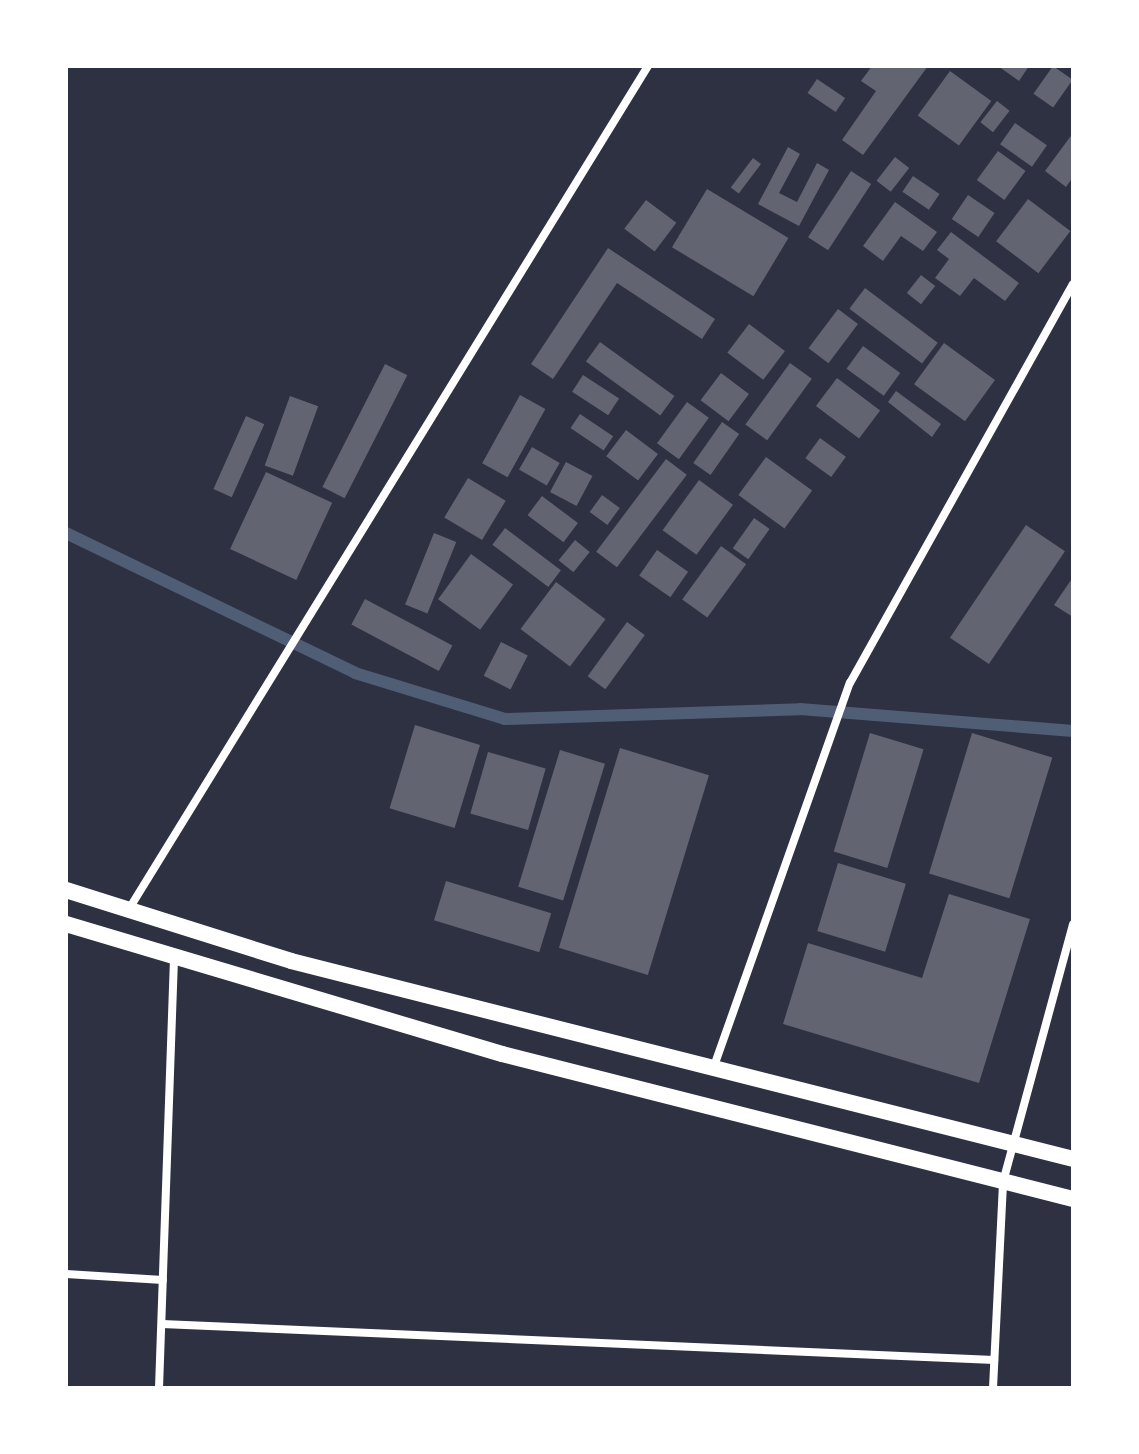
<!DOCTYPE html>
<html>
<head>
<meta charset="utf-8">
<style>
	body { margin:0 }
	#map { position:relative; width:1139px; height:1454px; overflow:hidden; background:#2d3142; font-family:Manrope,sans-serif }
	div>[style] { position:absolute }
	.stream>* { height:12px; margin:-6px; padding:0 6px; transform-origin:6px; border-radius:6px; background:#4f5d75 }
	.building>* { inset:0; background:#626471; transform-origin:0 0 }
	.minor>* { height:8px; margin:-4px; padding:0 4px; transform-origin:4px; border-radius:4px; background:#fff }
	.secondary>* { height:16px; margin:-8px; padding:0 8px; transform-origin:8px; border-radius:8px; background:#fff }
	span { translate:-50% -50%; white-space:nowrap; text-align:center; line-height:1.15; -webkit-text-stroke:8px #fff; paint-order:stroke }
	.frame { position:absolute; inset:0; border:68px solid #fff; pointer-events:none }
</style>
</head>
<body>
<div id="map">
	<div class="stream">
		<i style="left:66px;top:533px;width:321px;rotate:25.8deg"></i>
		<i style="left:355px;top:673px;width:157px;rotate:17deg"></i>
		<i style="left:505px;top:719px;width:295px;rotate:-1.9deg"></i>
		<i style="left:800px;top:709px;width:274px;rotate:4.6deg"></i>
	</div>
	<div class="building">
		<i style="clip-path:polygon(872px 66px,928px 66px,863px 155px,842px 140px,876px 91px,861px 81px)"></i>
		<i style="clip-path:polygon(998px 66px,1029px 66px,1019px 81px)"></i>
		<i style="left:1053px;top:66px;width:24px;height:34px;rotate:35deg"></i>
		<i style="left:950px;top:71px;width:51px;height:55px;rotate:36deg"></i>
		<i style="left:817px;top:79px;width:34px;height:17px;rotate:34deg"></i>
		<i style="left:997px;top:101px;width:16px;height:27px;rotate:38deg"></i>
		<i style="left:1015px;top:123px;width:39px;height:26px;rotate:35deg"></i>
		<i style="clip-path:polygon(1073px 133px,1073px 177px,1066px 187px,1045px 171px)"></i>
		<i style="clip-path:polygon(788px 147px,800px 154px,779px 193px,797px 202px,817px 163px,829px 170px,799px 226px,758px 204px)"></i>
		<i style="left:998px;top:151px;width:34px;height:36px;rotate:36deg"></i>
		<i style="left:895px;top:157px;width:18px;height:30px;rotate:38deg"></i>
		<i style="left:753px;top:158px;width:10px;height:37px;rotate:37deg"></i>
		<i style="left:851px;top:171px;width:24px;height:79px;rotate:33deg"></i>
		<i style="left:913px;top:176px;width:32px;height:19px;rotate:34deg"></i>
		<i style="left:707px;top:189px;width:95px;height:68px;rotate:31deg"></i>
		<i style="left:968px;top:195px;width:32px;height:29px;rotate:34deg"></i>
		<i style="left:1028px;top:199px;width:53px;height:53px;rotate:37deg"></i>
		<i style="left:646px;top:200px;width:38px;height:36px;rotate:37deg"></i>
		<i style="clip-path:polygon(895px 202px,937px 232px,923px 251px,901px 236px,883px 261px,863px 246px)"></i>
		<i style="clip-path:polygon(951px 232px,1019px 283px,1005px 301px,974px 278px,960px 296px,935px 278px,949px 259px,937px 250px)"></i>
		<i style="clip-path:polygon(608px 248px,715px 319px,702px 339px,617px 283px,553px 379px,531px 364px)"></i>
		<i style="left:921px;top:275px;width:18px;height:23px;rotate:38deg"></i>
		<i style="left:865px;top:288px;width:91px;height:26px;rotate:37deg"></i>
		<i style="left:838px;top:309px;width:25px;height:49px;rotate:37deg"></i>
		<i style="left:749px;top:324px;width:45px;height:36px;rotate:37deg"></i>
		<i style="left:600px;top:342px;width:92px;height:24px;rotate:36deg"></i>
		<i style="left:944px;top:343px;width:63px;height:51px;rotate:36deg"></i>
		<i style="left:863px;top:346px;width:46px;height:28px;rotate:36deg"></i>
		<i style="left:790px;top:363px;width:27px;height:76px;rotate:36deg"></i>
		<i style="left:385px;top:364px;width:25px;height:138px;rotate:27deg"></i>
		<i style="left:721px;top:373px;width:35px;height:34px;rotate:37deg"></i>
		<i style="left:583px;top:375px;width:43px;height:20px;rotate:33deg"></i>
		<i style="left:837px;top:378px;width:54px;height:35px;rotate:37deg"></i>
		<i style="clip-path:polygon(896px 391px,941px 424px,932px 437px,888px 402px)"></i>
		<i style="left:520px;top:395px;width:29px;height:78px;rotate:29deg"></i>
		<i style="left:290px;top:396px;width:30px;height:74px;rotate:20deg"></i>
		<i style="left:687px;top:402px;width:27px;height:51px;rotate:36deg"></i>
		<i style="left:580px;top:414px;width:40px;height:17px;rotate:34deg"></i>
		<i style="left:246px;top:416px;width:20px;height:80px;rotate:24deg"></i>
		<i style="left:722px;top:422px;width:21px;height:50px;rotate:35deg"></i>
		<i style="left:626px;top:430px;width:40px;height:33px;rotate:37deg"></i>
		<i style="left:820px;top:438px;width:32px;height:25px;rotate:36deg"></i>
		<i style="left:532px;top:447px;width:32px;height:26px;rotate:30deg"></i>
		<i style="left:766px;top:457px;width:57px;height:47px;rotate:36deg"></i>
		<i style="left:666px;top:459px;width:26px;height:116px;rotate:37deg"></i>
		<i style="left:566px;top:462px;width:30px;height:34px;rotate:28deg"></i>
		<i style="left:266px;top:472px;width:73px;height:85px;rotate:25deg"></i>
		<i style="left:468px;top:478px;width:44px;height:46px;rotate:31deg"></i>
		<i style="left:699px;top:480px;width:42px;height:62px;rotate:36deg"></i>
		<i style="left:602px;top:495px;width:22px;height:21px;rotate:36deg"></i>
		<i style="left:542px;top:496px;width:45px;height:24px;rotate:37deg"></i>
		<i style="left:754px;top:518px;width:19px;height:37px;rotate:35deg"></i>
		<i style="left:1026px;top:525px;width:47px;height:136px;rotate:34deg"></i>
		<i style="left:505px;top:528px;width:70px;height:21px;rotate:37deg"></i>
		<i style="left:434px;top:533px;width:24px;height:77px;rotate:22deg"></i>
		<i style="left:575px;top:540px;width:19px;height:26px;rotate:39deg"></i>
		<i style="left:721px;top:546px;width:31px;height:66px;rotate:36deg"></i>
		<i style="left:657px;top:550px;width:38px;height:31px;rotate:35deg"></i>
		<i style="left:471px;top:554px;width:52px;height:56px;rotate:36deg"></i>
		<i style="clip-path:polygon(1073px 577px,1073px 617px,1054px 605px)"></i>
		<i style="left:556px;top:582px;width:62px;height:59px;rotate:37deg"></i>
		<i style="left:365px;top:599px;width:99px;height:29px;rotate:28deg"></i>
		<i style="left:627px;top:622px;width:22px;height:67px;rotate:36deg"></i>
		<i style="left:501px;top:642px;width:30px;height:38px;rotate:27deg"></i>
		<i style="left:415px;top:725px;width:68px;height:87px;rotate:17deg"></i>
		<i style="left:870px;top:733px;width:56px;height:124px;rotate:17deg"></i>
		<i style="left:972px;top:733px;width:84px;height:147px;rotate:17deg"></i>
		<i style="left:620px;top:748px;width:93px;height:209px;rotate:17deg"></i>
		<i style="left:560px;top:750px;width:47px;height:143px;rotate:17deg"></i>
		<i style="left:488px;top:752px;width:60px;height:64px;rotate:16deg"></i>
		<i style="left:838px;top:863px;width:71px;height:71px;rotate:17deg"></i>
		<i style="left:446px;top:881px;width:110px;height:41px;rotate:17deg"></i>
		<i style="clip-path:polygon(949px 894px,1030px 919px,979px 1083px,783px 1024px,808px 943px,922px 978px)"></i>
	</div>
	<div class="minor">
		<i style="left:129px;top:909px;width:990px;rotate:-58.38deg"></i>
		<i style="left:713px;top:1069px;width:410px;rotate:-70.5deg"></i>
		<i style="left:850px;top:683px;width:457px;rotate:-60.8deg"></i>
		<i style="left:66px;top:1274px;width:97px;rotate:3.5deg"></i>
		<i style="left:162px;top:1324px;width:833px;rotate:2.48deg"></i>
		<i style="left:159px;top:1388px;width:431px;rotate:-88deg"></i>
		<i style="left:993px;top:1388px;width:206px;rotate:-87.2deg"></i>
		<i style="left:1003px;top:1182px;width:267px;rotate:-74.8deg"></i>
	</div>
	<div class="secondary">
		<i style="left:66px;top:890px;width:236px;rotate:17.5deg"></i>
		<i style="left:291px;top:961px;width:807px;rotate:14.21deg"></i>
		<i style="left:66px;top:924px;width:455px;rotate:16.6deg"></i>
		<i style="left:502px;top:1054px;width:589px;rotate:14.25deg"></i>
	</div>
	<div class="frame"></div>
</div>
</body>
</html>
